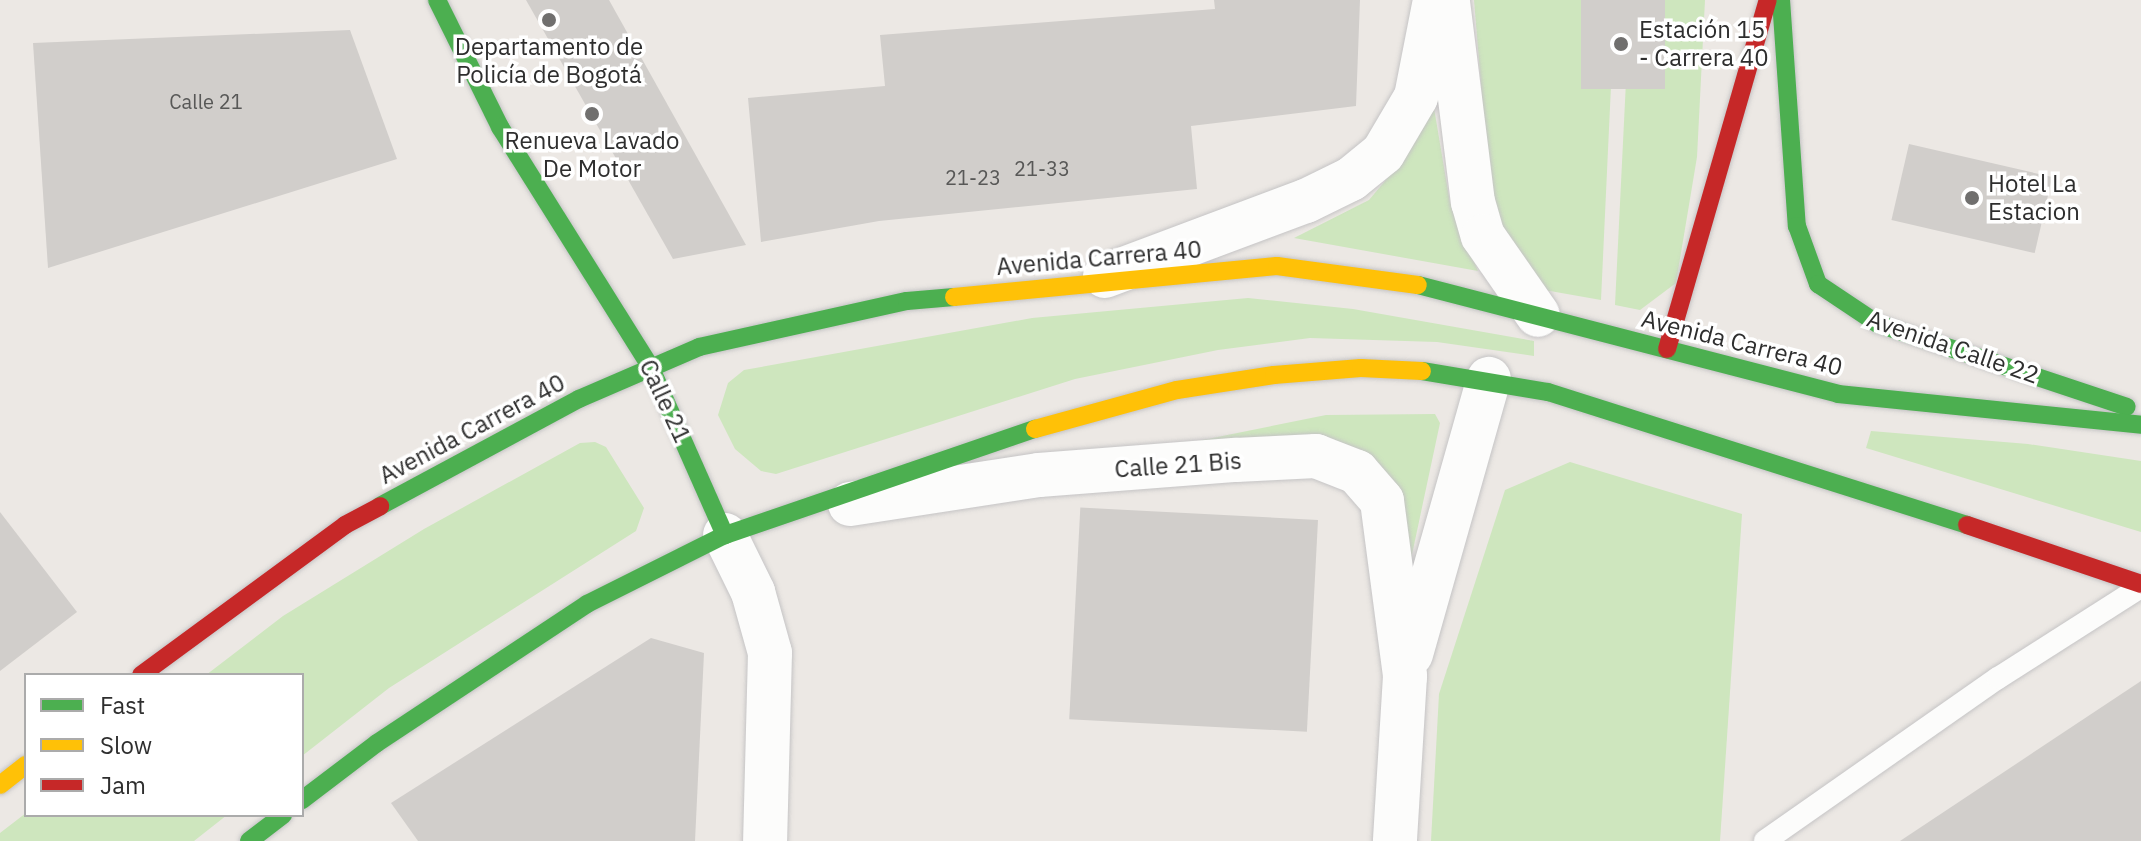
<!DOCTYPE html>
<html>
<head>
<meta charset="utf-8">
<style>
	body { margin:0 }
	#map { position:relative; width:2141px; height:841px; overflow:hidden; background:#ece8e4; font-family:"IBM Plex Sans",sans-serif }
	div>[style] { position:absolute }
	.green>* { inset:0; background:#cee6be }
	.building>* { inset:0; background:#d1cecb; transform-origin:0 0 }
	.roads { filter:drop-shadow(0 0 2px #c5c4c5) drop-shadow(0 0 2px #c5c4c5) }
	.lane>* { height:22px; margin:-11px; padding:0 11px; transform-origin:11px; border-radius:11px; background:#fcfcfb }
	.street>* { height:44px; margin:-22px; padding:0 22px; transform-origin:22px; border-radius:22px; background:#fcfcfb }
	.fast>* { height:18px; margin:-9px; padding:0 9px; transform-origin:9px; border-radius:9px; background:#4caf50 }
	.slow>* { height:18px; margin:-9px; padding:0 9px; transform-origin:9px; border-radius:9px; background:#ffc107 }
	.jam>* { height:18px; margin:-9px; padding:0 9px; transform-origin:9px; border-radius:9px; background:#c62828 }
	.dots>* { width:22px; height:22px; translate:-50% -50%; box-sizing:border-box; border:4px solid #fff; border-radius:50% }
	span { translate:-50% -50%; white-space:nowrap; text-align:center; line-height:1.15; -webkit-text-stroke:7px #fff; paint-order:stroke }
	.number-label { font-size:20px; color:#585857 }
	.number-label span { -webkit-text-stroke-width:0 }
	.poi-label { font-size:24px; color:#2e2e2e }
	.left { translate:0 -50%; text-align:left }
	.street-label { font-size:24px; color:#2e2e2e }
	.legend { position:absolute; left:24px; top:673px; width:280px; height:144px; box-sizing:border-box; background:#fff; border:2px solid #ababab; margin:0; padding:10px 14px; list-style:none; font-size:24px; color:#2e2e2e }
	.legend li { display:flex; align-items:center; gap:16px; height:40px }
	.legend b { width:40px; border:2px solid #ababab }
</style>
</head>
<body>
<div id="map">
	<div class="green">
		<i style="clip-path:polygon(1474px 0,1615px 0,1601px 300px,1533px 288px,1504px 254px,1489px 182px)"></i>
		<i style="clip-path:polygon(1630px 0,1705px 0,1697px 157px,1676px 283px,1640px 310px,1615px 305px)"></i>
		<i style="clip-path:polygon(1433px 102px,1450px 203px,1478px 271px,1294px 238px,1369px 200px,1406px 156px)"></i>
		<i style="clip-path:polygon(1248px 298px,1353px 309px,1534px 341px,1534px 356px,1437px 342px,1310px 338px,1218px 350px,1075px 379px,776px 474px,761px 471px,735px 449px,718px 415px,728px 383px,744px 370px,1032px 318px)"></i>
		<i style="clip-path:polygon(1435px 414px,1440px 423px,1404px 592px,1381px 480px,1158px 449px,1326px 415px)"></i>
		<i style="clip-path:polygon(1871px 431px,2028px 444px,2141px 461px,2141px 532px,1866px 448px)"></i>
		<i style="clip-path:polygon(595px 442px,606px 447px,644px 508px,636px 531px,389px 688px,302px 756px,302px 675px,206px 675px,283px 616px,424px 529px,580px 443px)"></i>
		<i style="clip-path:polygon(1570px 462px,1742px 514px,1720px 841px,1431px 841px,1439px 694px,1505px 490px)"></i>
		<i style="clip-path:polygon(26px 813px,26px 815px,227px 815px,194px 841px,0 841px,0 833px)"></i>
	</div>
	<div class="building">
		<i style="clip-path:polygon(526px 0,609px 0,746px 245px,673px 259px)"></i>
		<i style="clip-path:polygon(1214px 0,1360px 0,1356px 106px,1191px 126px,1197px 189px,879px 221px,761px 242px,748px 98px,885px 86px,880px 35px,1215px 9px)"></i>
		<i style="left:1581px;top:0;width:84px;height:89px"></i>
		<i style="clip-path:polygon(350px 30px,397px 159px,48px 268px,33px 43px)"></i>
		<i style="left:1909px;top:144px;width:147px;height:78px;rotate:13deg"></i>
		<i style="clip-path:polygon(0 512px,77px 612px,0 671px)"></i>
		<i style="left:1318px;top:520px;width:212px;height:238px;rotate:93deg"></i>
		<i style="clip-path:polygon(651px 638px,704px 653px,695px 841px,418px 841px,391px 803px)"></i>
		<i style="clip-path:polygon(2141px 681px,2141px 841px,1900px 841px)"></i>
	</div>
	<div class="roads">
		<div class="lane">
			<i style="left:1765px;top:841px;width:284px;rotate:-35deg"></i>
			<i style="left:1998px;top:678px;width:169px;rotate:-32.5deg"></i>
		</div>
		<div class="street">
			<i style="left:1448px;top:2px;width:202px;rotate:82.9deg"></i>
			<i style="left:1473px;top:202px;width:35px;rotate:74deg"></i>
			<i style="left:1483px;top:236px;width:96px;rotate:55.2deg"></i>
			<i style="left:1105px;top:276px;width:215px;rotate:-20.5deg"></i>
			<i style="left:1306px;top:201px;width:50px;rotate:-26.1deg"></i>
			<i style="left:1351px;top:179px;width:41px;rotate:-39.1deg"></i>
			<i style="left:1383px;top:153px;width:65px;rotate:-59.5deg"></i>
			<i style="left:1416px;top:97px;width:99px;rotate:-78.9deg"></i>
			<i style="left:850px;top:504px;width:191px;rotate:-8.7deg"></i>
			<i style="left:1039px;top:475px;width:198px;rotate:-4.4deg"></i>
			<i style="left:1236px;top:460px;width:80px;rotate:-2.9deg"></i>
			<i style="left:1316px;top:456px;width:44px;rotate:21.3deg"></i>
			<i style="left:1357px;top:472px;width:38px;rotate:49deg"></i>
			<i style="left:1382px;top:501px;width:177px;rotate:82.5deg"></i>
			<i style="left:1405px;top:676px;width:165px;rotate:93.5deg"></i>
			<i style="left:725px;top:535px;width:64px;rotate:63.8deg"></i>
			<i style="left:753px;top:592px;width:63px;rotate:74.4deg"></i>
			<i style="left:770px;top:653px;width:188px;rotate:91.5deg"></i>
			<i style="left:1411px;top:654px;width:286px;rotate:-74.2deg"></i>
		</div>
		<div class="fast">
			<i style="left:437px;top:0;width:142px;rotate:63.6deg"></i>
			<i style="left:500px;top:127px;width:282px;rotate:57.9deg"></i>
			<i style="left:650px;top:366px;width:185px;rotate:66.1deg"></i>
			<i style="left:1781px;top:0;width:227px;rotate:86deg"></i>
			<i style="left:1797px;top:226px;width:62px;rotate:70.1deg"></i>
			<i style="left:1818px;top:284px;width:72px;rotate:33.7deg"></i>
			<i style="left:1878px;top:324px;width:262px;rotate:18.4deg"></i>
			<i style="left:1418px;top:285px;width:434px;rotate:14.5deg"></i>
			<i style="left:1838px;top:394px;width:305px;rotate:5.8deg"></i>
			<i style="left:1422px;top:371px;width:128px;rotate:9.5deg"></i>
			<i style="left:1548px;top:392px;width:440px;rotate:17.6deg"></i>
			<i style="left:380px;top:506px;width:226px;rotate:-28.3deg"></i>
			<i style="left:579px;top:399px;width:131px;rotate:-23.4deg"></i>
			<i style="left:699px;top:347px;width:213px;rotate:-12.5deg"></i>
			<i style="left:907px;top:301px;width:47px;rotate:-4.9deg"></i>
			<i style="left:302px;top:800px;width:94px;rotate:-37.2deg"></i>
			<i style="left:377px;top:743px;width:252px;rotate:-33.5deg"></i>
			<i style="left:587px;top:604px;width:154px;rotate:-26.6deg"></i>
			<i style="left:725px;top:535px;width:328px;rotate:-18.9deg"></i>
			<i style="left:249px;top:841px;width:43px;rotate:-37.4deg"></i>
		</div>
		<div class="slow">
			<i style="left:954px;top:297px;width:324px;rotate:-5.5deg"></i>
			<i style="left:1277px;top:266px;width:142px;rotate:7.7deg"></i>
			<i style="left:1035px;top:429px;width:147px;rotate:-15.4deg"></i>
			<i style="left:1177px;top:390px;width:98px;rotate:-8.8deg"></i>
			<i style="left:1274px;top:375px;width:87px;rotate:-4.6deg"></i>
			<i style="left:1361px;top:368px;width:61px;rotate:2.8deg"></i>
			<i style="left:0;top:785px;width:33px;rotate:-38deg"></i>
		</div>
		<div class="jam">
			<i style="left:1667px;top:349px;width:363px;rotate:-73.9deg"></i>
			<i style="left:1967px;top:525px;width:184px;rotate:18.7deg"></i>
			<i style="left:141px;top:675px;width:253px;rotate:-36.3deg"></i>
			<i style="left:345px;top:525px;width:40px;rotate:-28deg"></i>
		</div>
	</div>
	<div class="dots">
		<i style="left:549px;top:20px;background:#706f6e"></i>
		<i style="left:1621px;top:44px;background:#706f6e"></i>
		<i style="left:592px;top:114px;background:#706f6e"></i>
		<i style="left:1972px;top:198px;background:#706f6e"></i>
	</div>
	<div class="number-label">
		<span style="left:206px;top:101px">Calle 21</span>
		<span style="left:1042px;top:168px">21-33</span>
		<span style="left:973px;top:177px">21-23</span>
	</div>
	<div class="poi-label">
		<span class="left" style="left:1639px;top:44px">Estación 15<br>- Carrera 40</span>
		<span style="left:549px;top:61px">Departamento de<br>Policía de Bogotá</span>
		<span style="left:592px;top:155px">Renueva Lavado<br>De Motor</span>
		<span class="left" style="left:1988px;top:198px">Hotel La<br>Estacion</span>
	</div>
	<div class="street-label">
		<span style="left:1099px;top:258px;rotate:-5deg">Avenida Carrera 40</span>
		<span style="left:1742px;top:343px;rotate:14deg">Avenida Carrera 40</span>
		<span style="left:1953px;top:347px;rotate:19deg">Avenida Calle 22</span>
		<span style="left:665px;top:401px;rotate:65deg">Calle 21</span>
		<span style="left:472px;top:429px;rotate:-28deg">Avenida Carrera 40</span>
		<span style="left:1178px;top:465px;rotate:-4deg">Calle 21 Bis</span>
	</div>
	<ul class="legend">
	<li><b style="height:10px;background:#4caf50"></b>Fast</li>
	<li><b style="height:10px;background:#ffc107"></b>Slow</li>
	<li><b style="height:10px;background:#c62828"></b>Jam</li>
	</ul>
</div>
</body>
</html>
